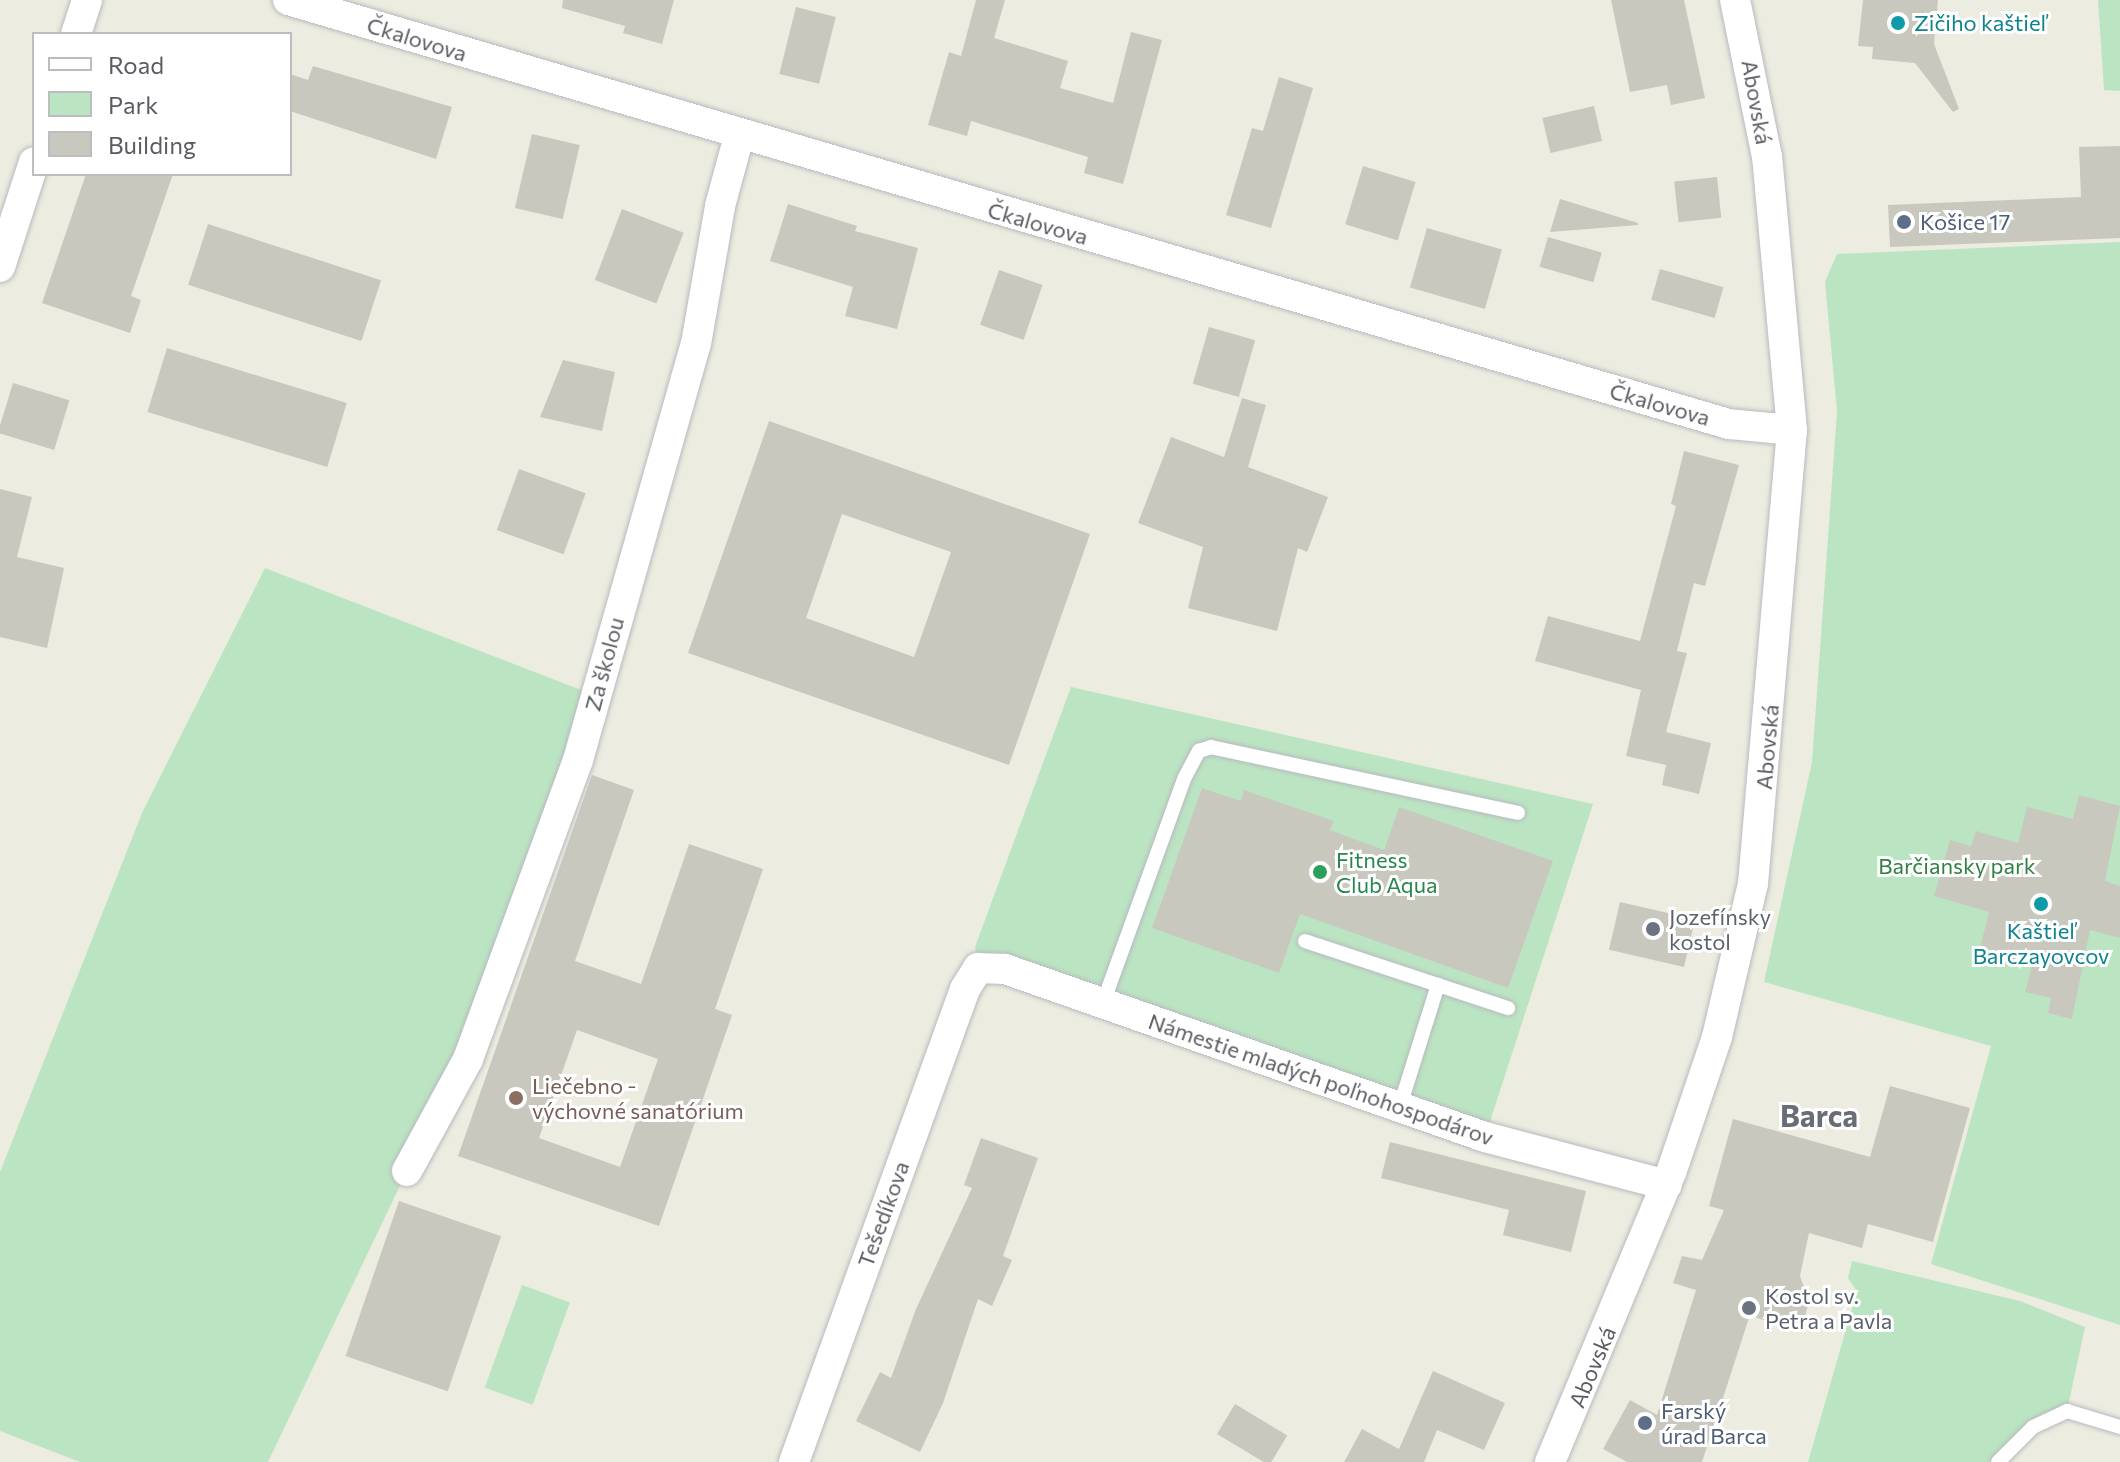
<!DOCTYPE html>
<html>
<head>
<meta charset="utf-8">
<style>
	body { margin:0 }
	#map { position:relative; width:2120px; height:1462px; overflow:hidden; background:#ecece0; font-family:Commissioner,sans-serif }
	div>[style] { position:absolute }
	.green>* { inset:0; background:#bbe5c2; transform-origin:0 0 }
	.building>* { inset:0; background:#c9c8bf; transform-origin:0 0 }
	.roads { filter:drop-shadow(0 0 2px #b8b9bf) drop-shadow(0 0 2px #b8b9bf) }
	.lane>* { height:14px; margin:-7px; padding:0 7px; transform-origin:7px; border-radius:7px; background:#fff }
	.street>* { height:30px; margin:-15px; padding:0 15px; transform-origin:15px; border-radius:15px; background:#fff }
	.dots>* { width:22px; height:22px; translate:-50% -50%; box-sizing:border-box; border:4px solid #fff; border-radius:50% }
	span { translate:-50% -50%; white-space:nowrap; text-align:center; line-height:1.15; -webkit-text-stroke:6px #fff; paint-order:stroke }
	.culture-label { font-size:22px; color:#0d838f }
	.left { translate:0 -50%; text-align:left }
	.street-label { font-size:22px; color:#595b61 }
	.service-label { font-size:22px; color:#4e5e75 }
	.leisure-label { font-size:22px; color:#27864d }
	.park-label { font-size:22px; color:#308141 }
	.worship-label { font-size:22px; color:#5b616d }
	.education-label { font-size:22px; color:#785e54 }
	.district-label { font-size:30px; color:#6a6d73; font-weight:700 }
	.legend { position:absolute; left:32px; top:32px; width:260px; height:144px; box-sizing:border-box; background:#fff; border:2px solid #bdbdc0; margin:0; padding:10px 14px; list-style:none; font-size:24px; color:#595b61 }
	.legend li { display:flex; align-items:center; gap:16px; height:40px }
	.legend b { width:40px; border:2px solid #bdbdc0 }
</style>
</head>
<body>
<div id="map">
	<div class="green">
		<i style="clip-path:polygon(2098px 0,2120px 0,2120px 91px,2104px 90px)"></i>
		<i style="clip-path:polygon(2120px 242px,2120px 1325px,1931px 1264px,1991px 1046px,1764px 982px,1812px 762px,1837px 411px,1825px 282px,1837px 254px)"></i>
		<i style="clip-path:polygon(265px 568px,594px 695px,580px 754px,407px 1171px,268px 1462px,80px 1462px,0 1431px,0 1172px,142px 813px)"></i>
		<i style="clip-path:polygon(1071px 687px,1593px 804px,1485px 1137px,978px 968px,975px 947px)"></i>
		<i style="clip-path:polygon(1852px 1261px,2020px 1301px,2085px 1327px,2067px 1411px,2049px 1417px,1998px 1462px,1808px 1462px,1857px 1291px,1848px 1278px)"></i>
		<i style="left:522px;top:1285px;width:51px;height:109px;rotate:20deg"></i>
	</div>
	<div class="building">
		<i style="clip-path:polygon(563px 0,674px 0,662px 44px,623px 33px,625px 26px,562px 8px)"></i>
		<i style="clip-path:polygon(976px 0,1005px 0,994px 38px,1068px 61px,1060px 88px,1113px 103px,1131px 32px,1162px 40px,1123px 184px,1084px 173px,1088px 157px,971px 121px,967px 136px,928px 125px,949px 52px,961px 56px)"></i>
		<i style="clip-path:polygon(1611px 0,1684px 0,1705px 98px,1671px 105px,1667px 85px,1630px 92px)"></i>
		<i style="clip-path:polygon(1863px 0,1938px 0,1934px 44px,1959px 109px,1953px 112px,1915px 63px,1872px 59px,1873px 47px,1858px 46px)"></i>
		<i style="left:796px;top:7px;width:41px;height:69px;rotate:14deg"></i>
		<i style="clip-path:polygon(313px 66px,452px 107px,436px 159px,290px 111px,290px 74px,308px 80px)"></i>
		<i style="clip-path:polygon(1279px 77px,1313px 88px,1271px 228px,1226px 215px,1252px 128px,1263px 131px)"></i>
		<i style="left:1594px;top:106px;width:36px;height:53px;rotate:77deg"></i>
		<i style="left:532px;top:134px;width:49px;height:76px;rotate:13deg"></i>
		<i style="clip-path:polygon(2120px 146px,2120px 238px,1890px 247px,1888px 205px,2081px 197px,2079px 147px)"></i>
		<i style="left:1363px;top:166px;width:55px;height:61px;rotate:17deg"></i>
		<i style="clip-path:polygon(86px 174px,173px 174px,131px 296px,141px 300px,130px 333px,42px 303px)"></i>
		<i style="left:1717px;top:177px;width:41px;height:43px;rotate:84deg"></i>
		<i style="clip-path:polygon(1560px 199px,1638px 223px,1638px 225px,1550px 232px)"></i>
		<i style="clip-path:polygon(788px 204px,857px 226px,855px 231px,918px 248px,897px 329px,845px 316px,853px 287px,770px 261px)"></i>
		<i style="left:622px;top:209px;width:66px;height:76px;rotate:21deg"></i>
		<i style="left:208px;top:224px;width:182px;height:64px;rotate:18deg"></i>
		<i style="left:1427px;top:228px;width:78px;height:62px;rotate:16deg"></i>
		<i style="left:1548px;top:237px;width:56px;height:31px;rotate:16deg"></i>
		<i style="left:1660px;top:269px;width:66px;height:32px;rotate:16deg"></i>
		<i style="left:999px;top:270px;width:46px;height:58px;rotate:19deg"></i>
		<i style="left:1209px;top:327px;width:48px;height:59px;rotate:16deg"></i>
		<i style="left:167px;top:348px;width:188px;height:67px;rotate:17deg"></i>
		<i style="clip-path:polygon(563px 360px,615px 372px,602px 431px,540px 417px)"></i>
		<i style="left:13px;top:383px;width:59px;height:52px;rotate:17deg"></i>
		<i style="clip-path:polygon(1242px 398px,1266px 405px,1248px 467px,1328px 497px,1307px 552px,1298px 548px,1277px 631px,1188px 608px,1203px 547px,1138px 523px,1171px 437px,1224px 457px)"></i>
		<i style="clip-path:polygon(evenodd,769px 421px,1090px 534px,1009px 765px,688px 653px,769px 421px,842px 514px,951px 552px,914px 657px,806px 618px,842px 514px)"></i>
		<i style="clip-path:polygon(1684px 451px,1739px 465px,1705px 586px,1694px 583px,1677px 651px,1687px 653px,1666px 732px,1711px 743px,1699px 794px,1662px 785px,1666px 765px,1626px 756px,1641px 690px,1535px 661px,1548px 616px,1640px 641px,1676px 506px,1671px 504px)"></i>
		<i style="left:519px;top:469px;width:71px;height:65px;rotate:20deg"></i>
		<i style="clip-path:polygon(0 489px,32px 497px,17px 557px,64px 568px,47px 648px,0 637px)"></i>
		<i style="clip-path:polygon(evenodd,592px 775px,634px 790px,575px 961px,641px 984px,689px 844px,763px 869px,715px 1009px,732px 1015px,659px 1226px,458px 1156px,592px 775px,577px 1030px,658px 1059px,620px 1167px,539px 1138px,577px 1030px)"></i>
		<i style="clip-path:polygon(1202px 788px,1241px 801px,1244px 790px,1334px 821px,1330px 830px,1384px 850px,1399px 807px,1553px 861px,1508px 988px,1300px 914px,1279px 973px,1152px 928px)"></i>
		<i style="clip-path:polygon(2079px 795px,2120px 806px,2105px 881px,2120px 886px,2120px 938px,2090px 930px,2072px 1019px,2048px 1013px,2051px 998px,2025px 992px,2032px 966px,1979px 952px,1989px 912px,1934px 896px,1950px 840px,1971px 846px,1976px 831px,2018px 843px,2027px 807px,2073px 819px)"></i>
		<i style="left:1620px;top:902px;width:77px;height:49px;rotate:13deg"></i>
		<i style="clip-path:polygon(1890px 1086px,1970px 1108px,1933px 1242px,1868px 1224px,1862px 1248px,1809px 1233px,1800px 1276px,1809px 1301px,1805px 1317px,1789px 1330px,1750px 1315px,1702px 1462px,1627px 1462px,1603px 1449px,1630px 1400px,1657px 1415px,1696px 1290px,1673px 1283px,1682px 1256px,1702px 1260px,1724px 1210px,1709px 1206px,1733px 1119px,1870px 1157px)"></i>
		<i style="clip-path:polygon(981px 1138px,1038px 1158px,1003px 1256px,1012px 1260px,992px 1306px,978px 1299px,943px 1403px,920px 1452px,856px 1421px,880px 1372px,891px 1378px,916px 1309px,972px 1188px,964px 1185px)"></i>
		<i style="clip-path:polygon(1390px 1142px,1586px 1191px,1571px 1252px,1503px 1235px,1509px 1210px,1381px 1178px)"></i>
		<i style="left:399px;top:1201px;width:108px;height:164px;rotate:19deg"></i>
		<i style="clip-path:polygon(1433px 1371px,1505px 1403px,1484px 1450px,1437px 1430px,1424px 1462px,1344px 1462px,1362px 1429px,1399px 1449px)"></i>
		<i style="left:1235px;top:1404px;width:61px;height:35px;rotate:31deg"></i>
	</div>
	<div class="roads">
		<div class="lane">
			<i style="left:1305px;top:941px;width:214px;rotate:18.3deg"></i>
			<i style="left:1103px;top:1003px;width:240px;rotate:-70.1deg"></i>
			<i style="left:1185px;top:777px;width:30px;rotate:-62deg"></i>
			<i style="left:1199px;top:751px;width:13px;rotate:-18deg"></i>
			<i style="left:1211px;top:747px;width:314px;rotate:12.1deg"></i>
			<i style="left:1400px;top:1106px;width:127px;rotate:-72.6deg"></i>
			<i style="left:1998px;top:1462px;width:49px;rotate:-45deg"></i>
			<i style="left:2033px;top:1427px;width:38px;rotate:-25deg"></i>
			<i style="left:2067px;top:1411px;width:55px;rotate:16.8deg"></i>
		</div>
		<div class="street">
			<i style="left:288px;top:0;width:1502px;rotate:16.4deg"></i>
			<i style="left:1729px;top:424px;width:63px;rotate:5.4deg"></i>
			<i style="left:76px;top:34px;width:36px;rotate:-72deg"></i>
			<i style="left:0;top:267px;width:110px;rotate:-72.1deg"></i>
			<i style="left:407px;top:1171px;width:128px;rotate:-61.4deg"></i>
			<i style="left:468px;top:1059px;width:319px;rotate:-69.8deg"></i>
			<i style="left:578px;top:760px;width:432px;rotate:-74.2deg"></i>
			<i style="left:696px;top:344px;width:140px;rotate:-80.1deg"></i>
			<i style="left:720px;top:206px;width:73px;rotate:-74.8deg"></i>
			<i style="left:794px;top:1462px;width:503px;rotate:-70.12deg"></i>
			<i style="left:965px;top:989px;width:25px;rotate:-58deg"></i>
			<i style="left:978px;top:968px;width:27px;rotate:2deg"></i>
			<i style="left:1005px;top:969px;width:509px;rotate:19.29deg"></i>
			<i style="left:1485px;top:1137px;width:188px;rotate:14.8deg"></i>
			<i style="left:1550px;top:1462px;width:316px;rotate:-67.3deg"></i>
			<i style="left:1672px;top:1170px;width:140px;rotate:-71.3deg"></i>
			<i style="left:1717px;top:1037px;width:157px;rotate:-76.8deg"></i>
			<i style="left:1753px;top:884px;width:456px;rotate:-85.1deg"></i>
			<i style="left:1792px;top:430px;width:274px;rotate:-95.2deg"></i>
			<i style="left:1767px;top:157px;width:160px;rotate:-101.5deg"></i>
		</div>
	</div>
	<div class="dots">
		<i style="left:1898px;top:23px;background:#0f9aa8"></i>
		<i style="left:1904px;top:222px;background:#5c6f8a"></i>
		<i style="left:1320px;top:872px;background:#2e9e5b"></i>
		<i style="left:2041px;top:904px;background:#0f9aa8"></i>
		<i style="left:1653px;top:929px;background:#6b7280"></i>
		<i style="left:516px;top:1098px;background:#8d6e63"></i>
		<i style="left:1749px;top:1308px;background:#6b7280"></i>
		<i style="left:1645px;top:1423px;background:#5c6f8a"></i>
	</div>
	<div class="culture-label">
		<span class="left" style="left:1914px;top:23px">Zičiho kaštieľ</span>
		<span style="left:2041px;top:943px">Kaštieľ<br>Barczayovcov</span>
	</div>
	<div class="street-label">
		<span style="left:417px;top:39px;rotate:17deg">Čkalovova</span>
		<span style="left:1757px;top:102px;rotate:80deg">Abovská</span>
		<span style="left:1038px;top:223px;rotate:16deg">Čkalovova</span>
		<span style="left:1660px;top:404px;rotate:16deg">Čkalovova</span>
		<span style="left:604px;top:664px;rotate:-75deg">Za školou</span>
		<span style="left:1767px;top:747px;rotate:-85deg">Abovská</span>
		<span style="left:1321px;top:1079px;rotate:19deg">Námestie mladých poľnohospodárov</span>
		<span style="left:883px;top:1214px;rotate:-70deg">Tešedíkova</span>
		<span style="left:1592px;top:1367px;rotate:-67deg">Abovská</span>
	</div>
	<div class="service-label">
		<span class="left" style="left:1920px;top:222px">Košice 17</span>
		<span class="left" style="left:1661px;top:1423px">Farský<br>úrad Barca</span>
	</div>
	<div class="leisure-label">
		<span class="left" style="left:1336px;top:872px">Fitness<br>Club Aqua</span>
	</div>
	<div class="park-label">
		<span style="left:1957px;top:866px">Barčiansky park</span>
	</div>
	<div class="worship-label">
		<span class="left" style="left:1669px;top:929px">Jozefínsky<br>kostol</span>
		<span class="left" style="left:1765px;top:1308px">Kostol sv.<br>Petra a Pavla</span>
	</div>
	<div class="education-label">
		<span class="left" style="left:532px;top:1098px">Liečebno -<br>výchovné sanatórium</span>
	</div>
	<div class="district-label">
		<span style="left:1819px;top:1115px">Barca</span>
	</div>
	<ul class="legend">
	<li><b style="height:10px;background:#fff"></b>Road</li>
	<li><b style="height:22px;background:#bbe5c2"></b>Park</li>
	<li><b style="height:22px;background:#c9c8bf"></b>Building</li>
	</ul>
</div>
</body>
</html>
